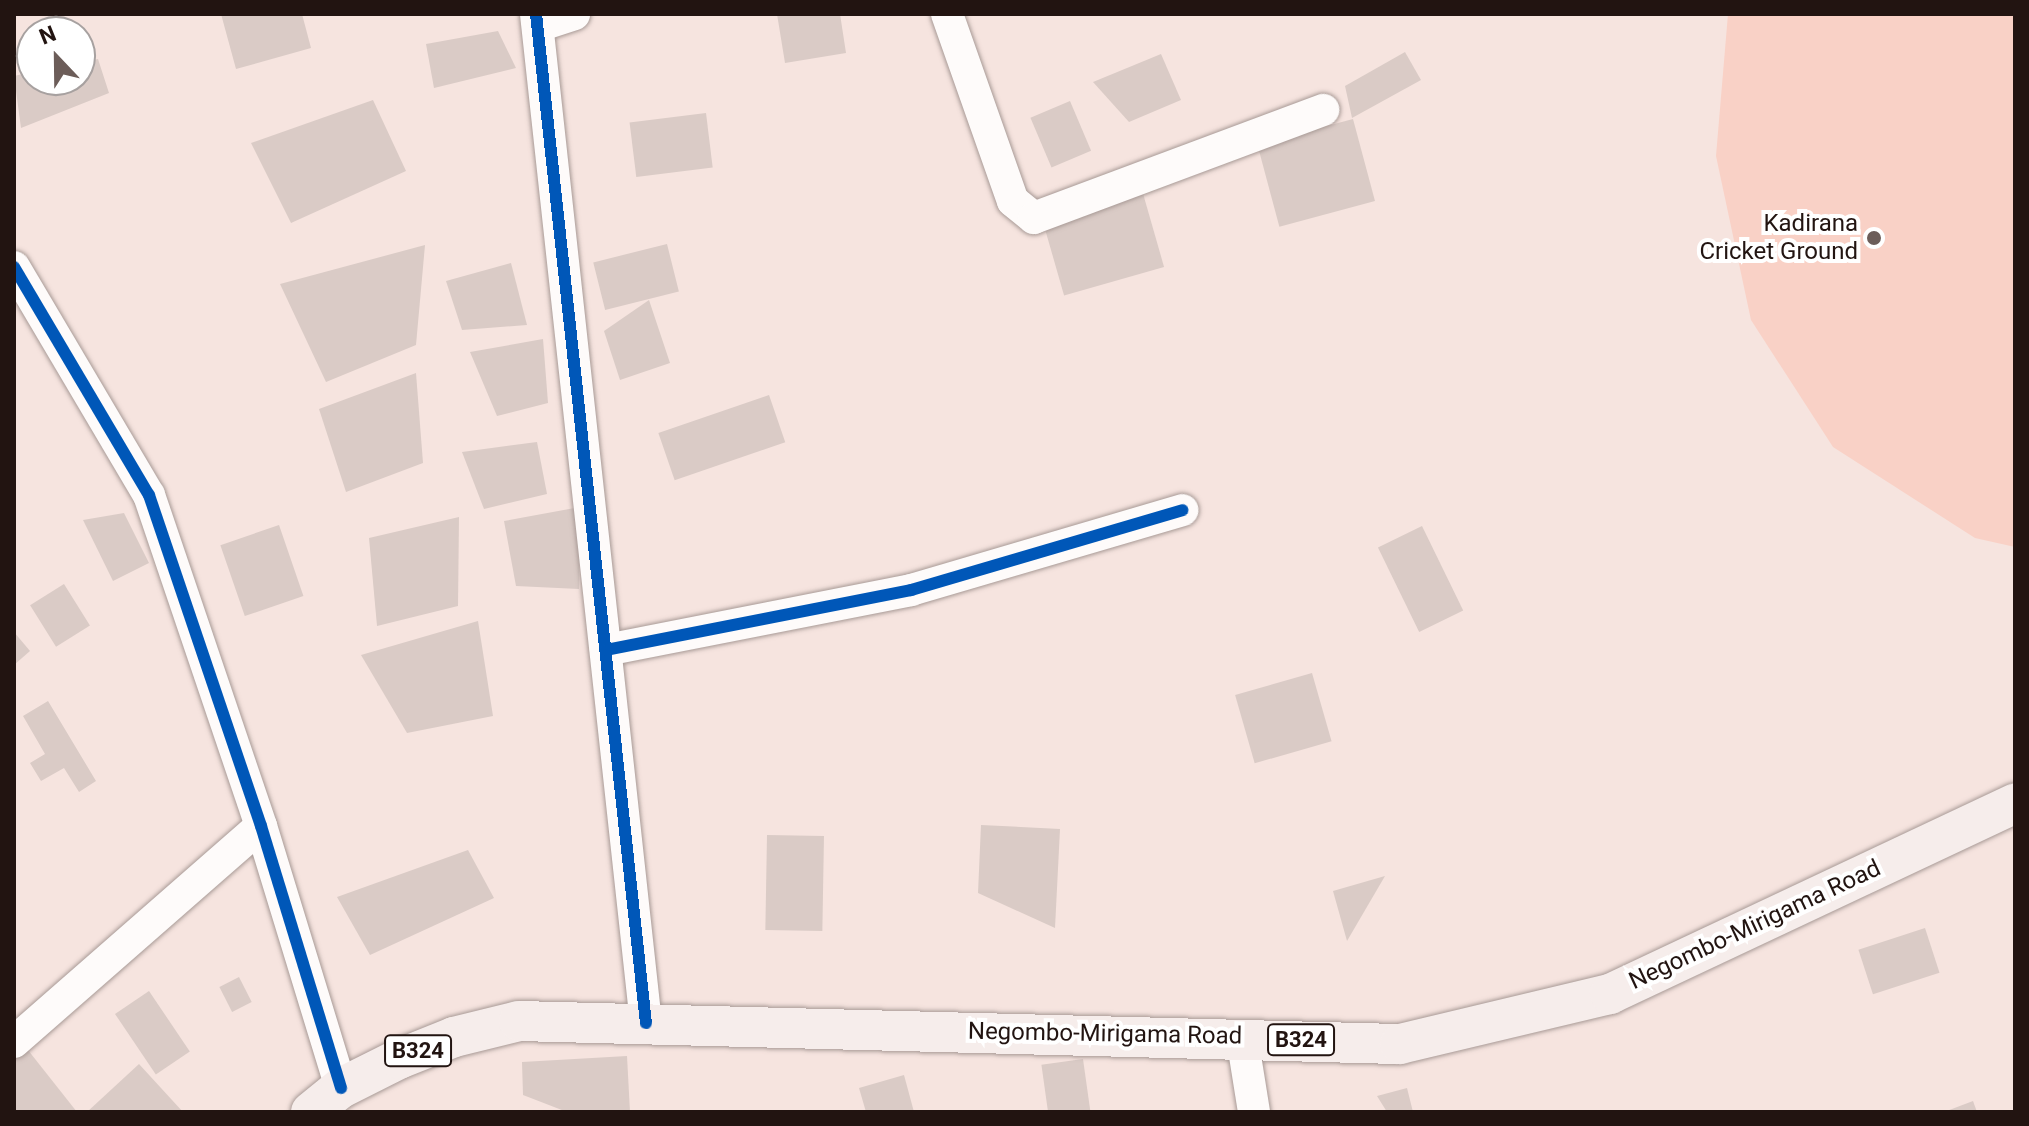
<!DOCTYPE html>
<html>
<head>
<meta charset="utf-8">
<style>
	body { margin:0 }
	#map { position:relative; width:2029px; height:1126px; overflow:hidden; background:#f6e4df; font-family:Roboto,sans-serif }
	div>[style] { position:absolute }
	.green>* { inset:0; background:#f9d1c6 }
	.building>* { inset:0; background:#dacbc6; transform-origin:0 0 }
	.roads { filter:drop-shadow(0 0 2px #a89a96) drop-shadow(0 0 2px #a89a96) }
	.minor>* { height:32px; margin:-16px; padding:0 16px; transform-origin:16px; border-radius:16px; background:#fefbfa }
	.major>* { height:40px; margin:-20px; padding:0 20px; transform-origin:20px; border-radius:20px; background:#f6edeb }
	.cycleway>* { height:12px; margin:-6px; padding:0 6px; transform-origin:6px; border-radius:6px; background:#0057b8 }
	.dots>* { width:22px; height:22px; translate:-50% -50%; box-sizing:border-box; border:4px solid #fff; border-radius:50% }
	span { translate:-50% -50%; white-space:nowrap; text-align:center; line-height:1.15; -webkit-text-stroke:8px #fff; paint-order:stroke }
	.shield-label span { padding:2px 6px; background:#fff; border:2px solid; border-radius:6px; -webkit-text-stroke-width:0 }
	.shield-label { font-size:22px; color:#221411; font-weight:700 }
	.poi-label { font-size:24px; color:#221411 }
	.right { translate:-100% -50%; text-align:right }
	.street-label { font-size:24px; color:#221411 }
	.frame { position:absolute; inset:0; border:16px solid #221411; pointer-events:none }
	.north { position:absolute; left:16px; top:16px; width:80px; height:80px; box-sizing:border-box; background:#fff; border:2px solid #a7a1a0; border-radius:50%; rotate:338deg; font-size:22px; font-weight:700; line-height:32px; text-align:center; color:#221411 }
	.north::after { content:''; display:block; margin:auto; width:28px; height:36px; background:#6c5d59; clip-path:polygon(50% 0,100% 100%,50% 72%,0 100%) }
</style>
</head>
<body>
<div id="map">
	<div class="green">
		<i style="clip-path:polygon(1728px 14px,2015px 14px,2015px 547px,1975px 538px,1833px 447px,1751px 320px,1716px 156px)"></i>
	</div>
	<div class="building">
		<i style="clip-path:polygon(221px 14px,302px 14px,311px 48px,236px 69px)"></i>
		<i style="clip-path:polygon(777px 14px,840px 14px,846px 53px,785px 63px)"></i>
		<i style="clip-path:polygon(498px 31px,516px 68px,434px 88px,426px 44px)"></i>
		<i style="clip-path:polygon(1405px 52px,1421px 80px,1352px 118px,1345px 86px)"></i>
		<i style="clip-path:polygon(1161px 54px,1181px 100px,1129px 122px,1093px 82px)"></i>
		<i style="clip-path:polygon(98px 59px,109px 93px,21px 128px,14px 76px,32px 72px,32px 80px,80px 80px,80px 63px)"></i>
		<i style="clip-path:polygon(373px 100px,406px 171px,291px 223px,251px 143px)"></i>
		<i style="left:1070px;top:101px;width:54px;height:43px;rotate:67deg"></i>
		<i style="left:706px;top:113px;width:55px;height:77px;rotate:83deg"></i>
		<i style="left:1353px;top:119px;width:85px;height:99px;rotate:75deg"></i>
		<i style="left:1142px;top:190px;width:80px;height:104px;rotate:74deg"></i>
		<i style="left:667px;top:244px;width:49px;height:76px;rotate:76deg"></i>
		<i style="clip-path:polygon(425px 245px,416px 345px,326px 382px,280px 284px)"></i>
		<i style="clip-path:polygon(511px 263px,527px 325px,462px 330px,446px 281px)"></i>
		<i style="clip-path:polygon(649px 300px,670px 363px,620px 380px,604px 331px)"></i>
		<i style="clip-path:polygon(543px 339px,548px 403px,497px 416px,470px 352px)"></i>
		<i style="clip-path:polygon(416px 373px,423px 463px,346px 492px,319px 409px)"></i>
		<i style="left:769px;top:395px;width:50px;height:117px;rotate:71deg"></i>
		<i style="clip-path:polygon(537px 442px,547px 494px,484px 509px,462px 452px)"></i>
		<i style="clip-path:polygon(580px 507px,579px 589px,516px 586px,504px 521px)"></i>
		<i style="clip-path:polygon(124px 513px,149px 563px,113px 581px,83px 520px)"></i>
		<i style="clip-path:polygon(459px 517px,458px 606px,377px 626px,369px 538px)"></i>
		<i style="left:279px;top:525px;width:75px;height:62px;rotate:71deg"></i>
		<i style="left:1422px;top:526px;width:94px;height:49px;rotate:64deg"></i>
		<i style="left:64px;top:584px;width:49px;height:40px;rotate:58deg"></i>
		<i style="clip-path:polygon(478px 621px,493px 716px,407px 733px,361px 655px)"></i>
		<i style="clip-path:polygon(14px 632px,30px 651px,14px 665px)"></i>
		<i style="left:1312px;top:673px;width:71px;height:80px;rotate:74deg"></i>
		<i style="clip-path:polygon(48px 701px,96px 781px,79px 792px,64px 768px,41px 781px,30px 763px,45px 754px,23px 716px)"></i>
		<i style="clip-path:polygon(981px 825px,1060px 829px,1055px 928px,978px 893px)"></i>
		<i style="left:767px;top:835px;width:57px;height:95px;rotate:1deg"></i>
		<i style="clip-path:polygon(468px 850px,494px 898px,370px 955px,337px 897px)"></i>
		<i style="clip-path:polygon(1385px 876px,1347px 941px,1333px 891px)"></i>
		<i style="left:1925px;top:928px;width:47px;height:70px;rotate:72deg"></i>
		<i style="left:239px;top:977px;width:28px;height:22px;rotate:63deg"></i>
		<i style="left:149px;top:991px;width:73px;height:41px;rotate:56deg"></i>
		<i style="clip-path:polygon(24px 1045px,77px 1112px,14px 1112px,14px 1053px)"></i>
		<i style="clip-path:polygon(627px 1056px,630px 1112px,567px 1112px,523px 1095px,522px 1062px)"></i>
		<i style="left:1083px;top:1059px;width:53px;height:42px;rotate:82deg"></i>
		<i style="clip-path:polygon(139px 1064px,183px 1112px,87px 1112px)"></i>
		<i style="clip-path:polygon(904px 1075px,914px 1112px,866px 1112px,859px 1088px)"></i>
		<i style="clip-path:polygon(1407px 1088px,1413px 1112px,1387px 1112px,1377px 1096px)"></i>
		<i style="clip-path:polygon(1973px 1101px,1977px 1112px,1944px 1112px)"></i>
	</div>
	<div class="roads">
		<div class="minor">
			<i style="left:536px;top:14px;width:1015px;rotate:83.78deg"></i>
			<i style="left:947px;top:14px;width:198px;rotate:70.6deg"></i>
			<i style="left:1013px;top:201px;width:27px;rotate:39deg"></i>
			<i style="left:1034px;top:218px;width:309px;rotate:-20.5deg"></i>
			<i style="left:538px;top:26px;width:38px;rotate:-18deg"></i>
			<i style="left:14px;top:267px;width:265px;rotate:59.4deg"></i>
			<i style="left:149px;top:495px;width:349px;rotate:71.3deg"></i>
			<i style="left:261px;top:826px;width:274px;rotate:73deg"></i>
			<i style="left:606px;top:650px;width:311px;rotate:-11.1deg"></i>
			<i style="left:911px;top:590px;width:283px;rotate:-16.4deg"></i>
			<i style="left:1242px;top:1037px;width:76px;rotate:80.9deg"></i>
			<i style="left:14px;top:1042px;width:328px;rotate:-41.2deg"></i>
		</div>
		<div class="major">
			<i style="left:311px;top:1112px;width:38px;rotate:-39deg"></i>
			<i style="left:341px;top:1088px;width:65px;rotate:-26.6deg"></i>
			<i style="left:399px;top:1059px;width:59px;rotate:-21.8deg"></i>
			<i style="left:454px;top:1037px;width:67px;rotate:-13.8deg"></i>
			<i style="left:519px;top:1021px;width:881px;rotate:1.5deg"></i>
			<i style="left:1400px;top:1044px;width:216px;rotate:-13.4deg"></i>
			<i style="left:1610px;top:994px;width:448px;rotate:-25.2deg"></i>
		</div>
	</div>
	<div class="cycleway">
		<i style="left:536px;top:14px;width:1015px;rotate:83.78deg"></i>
		<i style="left:14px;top:267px;width:265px;rotate:59.4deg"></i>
		<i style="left:149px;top:495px;width:349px;rotate:71.3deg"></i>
		<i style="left:261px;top:826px;width:274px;rotate:73deg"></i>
		<i style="left:606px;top:650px;width:311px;rotate:-11.1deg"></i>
		<i style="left:911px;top:590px;width:283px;rotate:-16.4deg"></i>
	</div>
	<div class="dots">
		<i style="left:1874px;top:238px;background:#6c5d59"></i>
	</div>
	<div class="shield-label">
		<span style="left:1301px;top:1040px">B324</span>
		<span style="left:418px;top:1051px">B324</span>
	</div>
	<div class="poi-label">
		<span class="right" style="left:1858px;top:238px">Kadirana<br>Cricket Ground</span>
	</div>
	<div class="street-label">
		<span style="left:1755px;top:925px;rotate:-25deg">Negombo-Mirigama Road</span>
		<span style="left:1105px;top:1034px;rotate:1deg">Negombo-Mirigama Road</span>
	</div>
	<div class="frame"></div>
	<div class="north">N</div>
</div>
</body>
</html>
